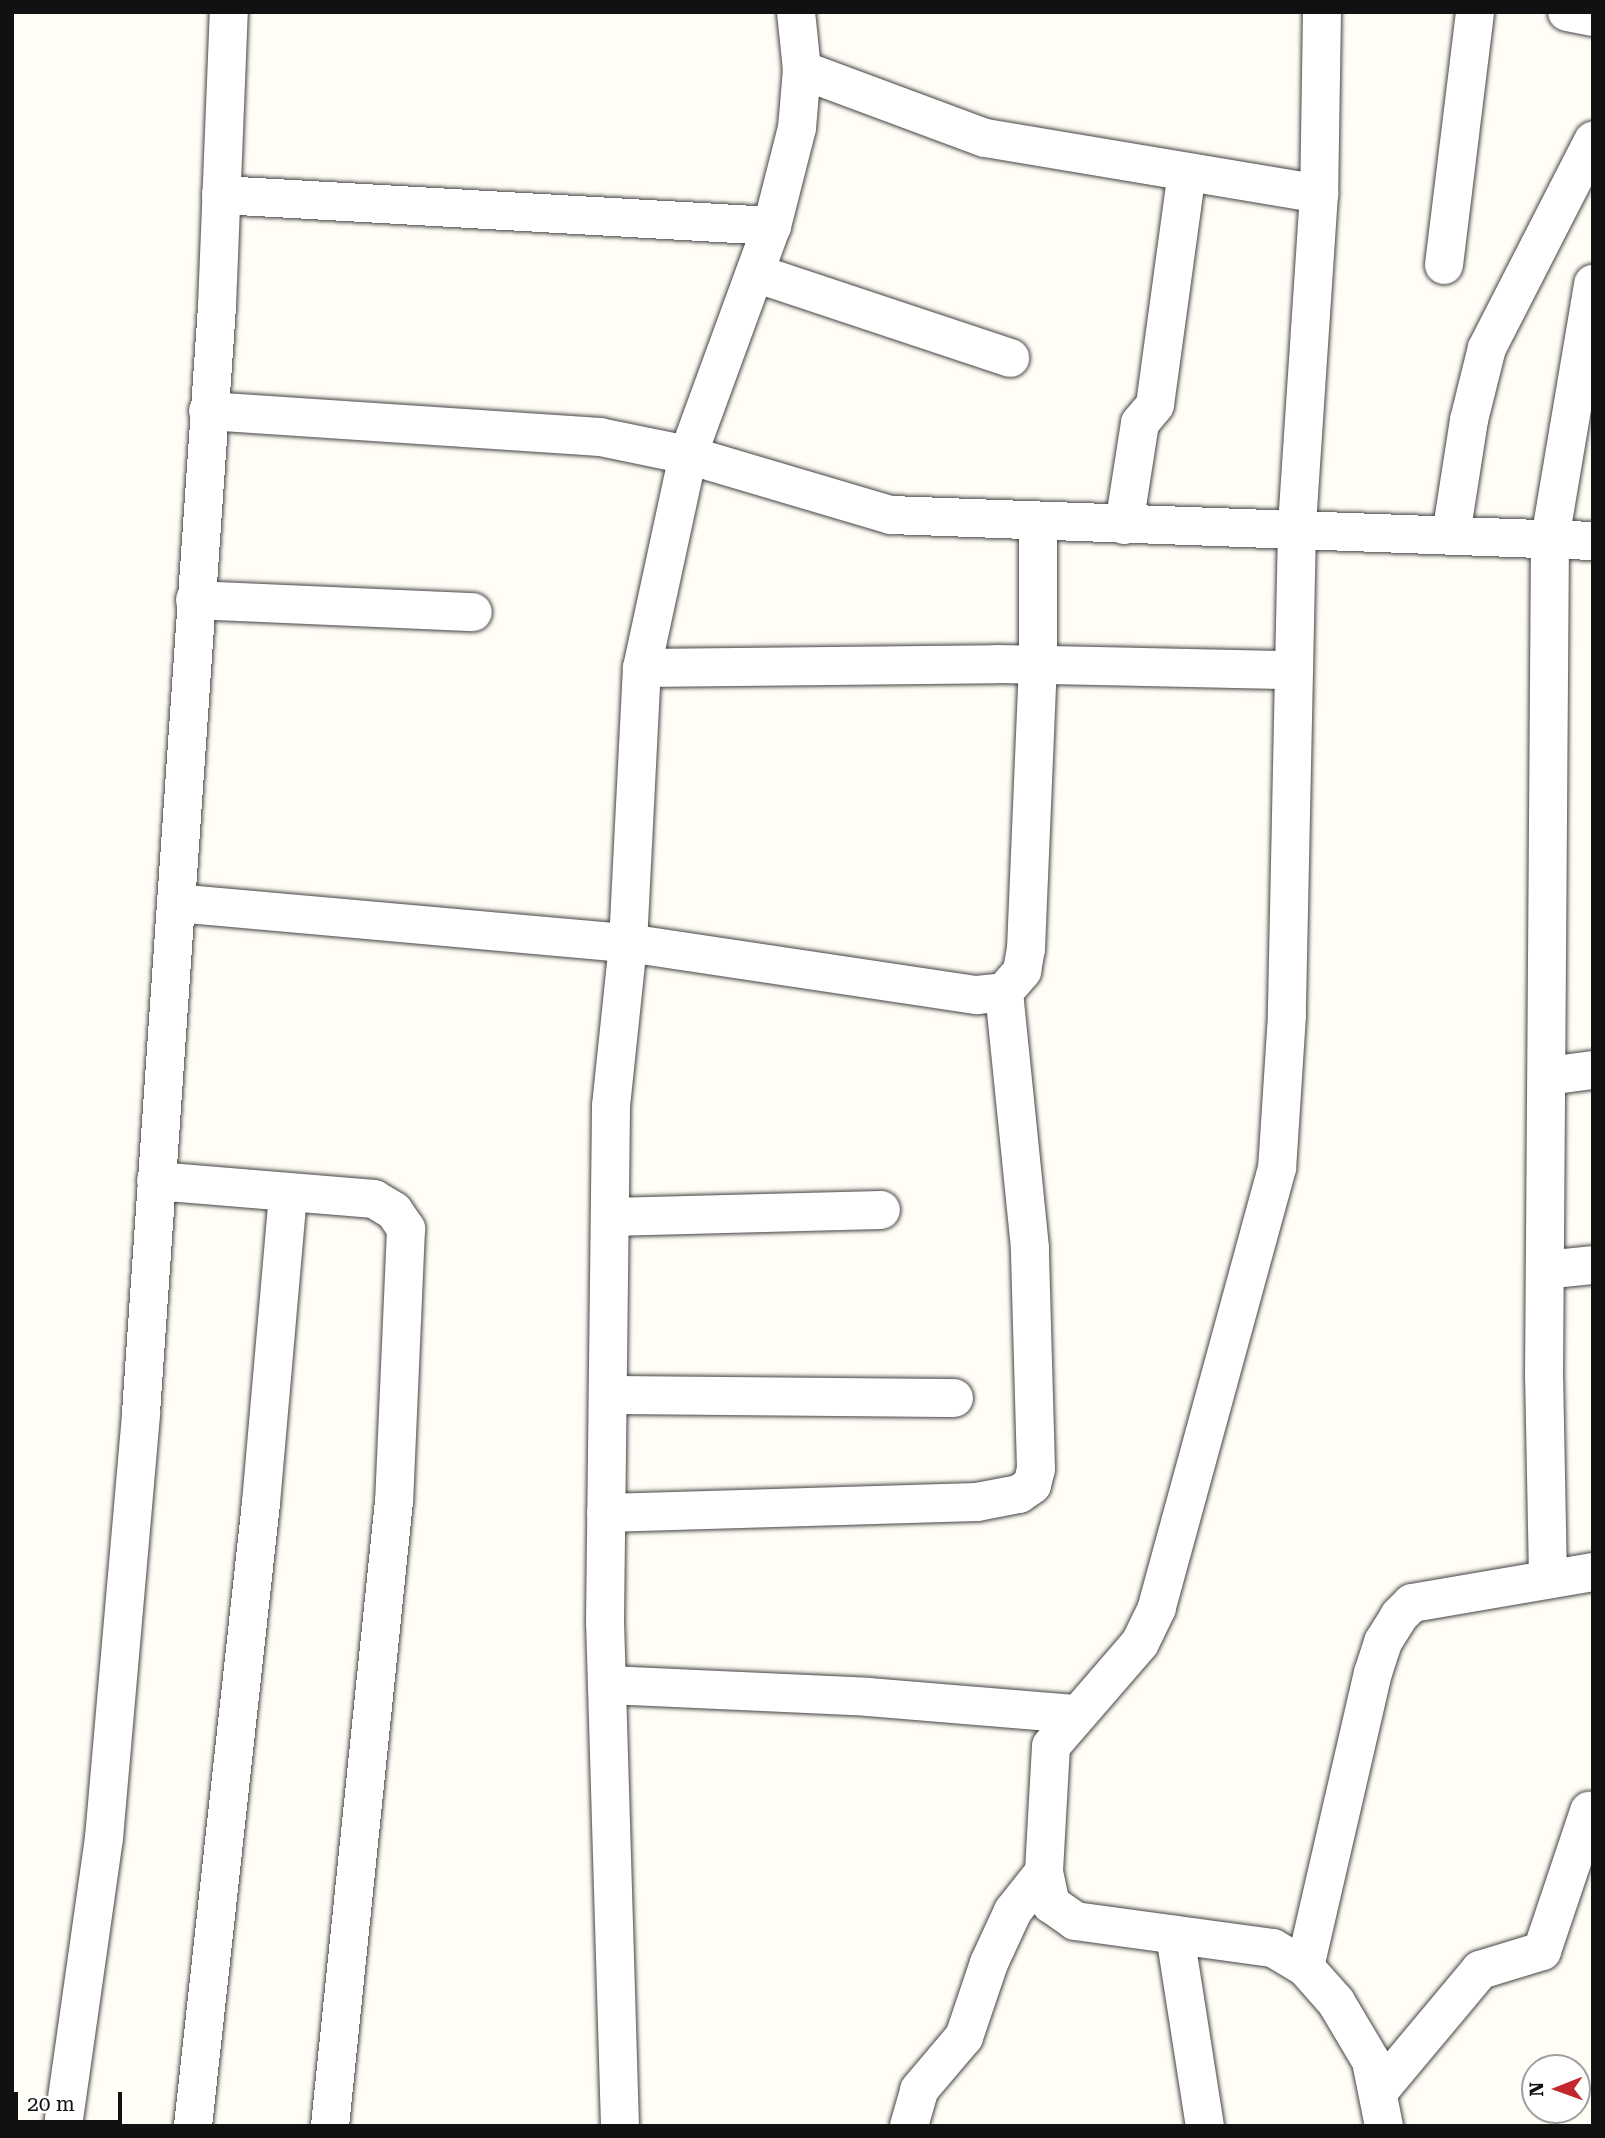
<!DOCTYPE html>
<html>
<head>
<meta charset="utf-8">
<style>
	body { margin:0 }
	#map { position:relative; width:1605px; height:2138px; overflow:hidden; background:#fffdf5; font-family:"Roboto Serif",serif }
	div>[style] { position:absolute }
	.roads { filter:drop-shadow(0 0 2px #444) drop-shadow(0 0 2px #444) }
	.minor>* { height:38px; margin:-19px; padding:0 19px; transform-origin:19px; border-radius:19px; background:#fff }
	span { translate:-50% -50%; white-space:nowrap; text-align:center; line-height:1.15; -webkit-text-stroke:7px #fff; paint-order:stroke }
	.frame { position:absolute; inset:0; border:14px solid #111; pointer-events:none }
	.north { position:absolute; left:1521px; top:2054px; width:70px; height:70px; box-sizing:border-box; background:#fff; border:2px solid #a0a0a0; border-radius:50%; rotate:269deg; font-size:19px; font-weight:700; line-height:28px; text-align:center; color:#111 }
	.north::after { content:''; display:block; margin:auto; width:24px; height:32px; background:#c4262e; clip-path:polygon(50% 0,100% 100%,50% 72%,0 100%) }
	.scale { position:absolute; left:14px; top:2092px; width:108px; height:32px; box-sizing:border-box; border:4px solid #111; border-top:0; padding-left:9px; font-size:21px; line-height:24px; white-space:nowrap; color:#111; -webkit-text-stroke:5px #fff; paint-order:stroke }
</style>
</head>
<body>
<div id="map">
	<div class="roads">
		<div class="minor">
			<i style="left:1322px;top:12px;width:182px;rotate:90.9deg"></i>
			<i style="left:1319px;top:194px;width:335px;rotate:93.8deg"></i>
			<i style="left:1297px;top:528px;width:487px;rotate:91.2deg"></i>
			<i style="left:1287px;top:1015px;width:153px;rotate:93.7deg"></i>
			<i style="left:1277px;top:1168px;width:456px;rotate:105.3deg"></i>
			<i style="left:1157px;top:1608px;width:39px;rotate:116deg"></i>
			<i style="left:1140px;top:1643px;width:136px;rotate:130.8deg"></i>
			<i style="left:1051px;top:1746px;width:126px;rotate:93.2deg"></i>
			<i style="left:1044px;top:1872px;width:33px;rotate:78deg"></i>
			<i style="left:1051px;top:1904px;width:29px;rotate:35deg"></i>
			<i style="left:1075px;top:1921px;width:200px;rotate:7.8deg"></i>
			<i style="left:1273px;top:1948px;width:37px;rotate:31deg"></i>
			<i style="left:1305px;top:1967px;width:47px;rotate:48.5deg"></i>
			<i style="left:1336px;top:2002px;width:69px;rotate:59.3deg"></i>
			<i style="left:1371px;top:2061px;width:66px;rotate:78.7deg"></i>
			<i style="left:1567px;top:12px;width:26px;rotate:11deg"></i>
			<i style="left:802px;top:70px;width:195px;rotate:20.4deg"></i>
			<i style="left:985px;top:138px;width:339px;rotate:9.5deg"></i>
			<i style="left:221px;top:195px;width:552px;rotate:3.22deg"></i>
			<i style="left:1444px;top:265px;width:255px;rotate:-83deg"></i>
			<i style="left:755px;top:273px;width:269px;rotate:18.4deg"></i>
			<i style="left:208px;top:411px;width:393px;rotate:3.8deg"></i>
			<i style="left:600px;top:437px;width:90px;rotate:11.6deg"></i>
			<i style="left:688px;top:455px;width:212px;rotate:16.5deg"></i>
			<i style="left:891px;top:515px;width:702px;rotate:2.12deg"></i>
			<i style="left:1124px;top:525px;width:103px;rotate:-81.1deg"></i>
			<i style="left:1140px;top:423px;width:23px;rotate:-50deg"></i>
			<i style="left:1155px;top:405px;width:235px;rotate:-82.2deg"></i>
			<i style="left:1451px;top:535px;width:116px;rotate:-81.1deg"></i>
			<i style="left:1469px;top:420px;width:74px;rotate:-76deg"></i>
			<i style="left:1487px;top:348px;width:233px;rotate:-62.9deg"></i>
			<i style="left:195px;top:600px;width:278px;rotate:2.5deg"></i>
			<i style="left:642px;top:668px;width:218px;rotate:-77.8deg"></i>
			<i style="left:688px;top:455px;width:244px;rotate:-69.9deg"></i>
			<i style="left:772px;top:226px;width:101px;rotate:-75.7deg"></i>
			<i style="left:797px;top:128px;width:58px;rotate:-85.1deg"></i>
			<i style="left:802px;top:70px;width:58px;rotate:-95.9deg"></i>
			<i style="left:176px;top:903px;width:454px;rotate:5.1deg"></i>
			<i style="left:628px;top:943px;width:353px;rotate:8.5deg"></i>
			<i style="left:977px;top:995px;width:27px;rotate:-6deg"></i>
			<i style="left:1004px;top:992px;width:28px;rotate:-49deg"></i>
			<i style="left:1022px;top:971px;width:22px;rotate:-80deg"></i>
			<i style="left:1026px;top:949px;width:283px;rotate:-87.6deg"></i>
			<i style="left:1038px;top:666px;width:143px;rotate:-90deg"></i>
			<i style="left:1548px;top:1076px;width:45px;rotate:-7.6deg"></i>
			<i style="left:156px;top:1181px;width:219px;rotate:4.7deg"></i>
			<i style="left:374px;top:1199px;width:23px;rotate:31deg"></i>
			<i style="left:394px;top:1211px;width:22px;rotate:56deg"></i>
			<i style="left:406px;top:1229px;width:272px;rotate:92.5deg"></i>
			<i style="left:394px;top:1501px;width:628px;rotate:95.85deg"></i>
			<i style="left:610px;top:1217px;width:271px;rotate:-1.5deg"></i>
			<i style="left:1545px;top:1270px;width:48px;rotate:-5.9deg"></i>
			<i style="left:608px;top:1395px;width:346px;rotate:0.5deg"></i>
			<i style="left:606px;top:1513px;width:371px;rotate:-1.7deg"></i>
			<i style="left:977px;top:1502px;width:43px;rotate:-10.8deg"></i>
			<i style="left:1019px;top:1494px;width:16px;rotate:-35deg"></i>
			<i style="left:1032px;top:1485px;width:16px;rotate:-76deg"></i>
			<i style="left:1036px;top:1469px;width:221px;rotate:-91.6deg"></i>
			<i style="left:1030px;top:1248px;width:257px;rotate:-95.8deg"></i>
			<i style="left:1548px;top:1579px;width:201px;rotate:-91.1deg"></i>
			<i style="left:1544px;top:1378px;width:839px;rotate:-89.59deg"></i>
			<i style="left:1550px;top:539px;width:259px;rotate:-80.4deg"></i>
			<i style="left:608px;top:1685px;width:260px;rotate:2.6deg"></i>
			<i style="left:868px;top:1697px;width:207px;rotate:4.7deg"></i>
			<i style="left:1175px;top:1935px;width:193px;rotate:81.1deg"></i>
			<i style="left:1305px;top:1967px;width:302px;rotate:-77deg"></i>
			<i style="left:1373px;top:1673px;width:33px;rotate:-72deg"></i>
			<i style="left:1383px;top:1642px;width:31px;rotate:-58deg"></i>
			<i style="left:1399px;top:1616px;width:18px;rotate:-45deg"></i>
			<i style="left:1412px;top:1603px;width:184px;rotate:-9.7deg"></i>
			<i style="left:1379px;top:2091px;width:158px;rotate:-50.1deg"></i>
			<i style="left:1480px;top:1970px;width:65px;rotate:-17deg"></i>
			<i style="left:1542px;top:1951px;width:148px;rotate:-71.4deg"></i>
			<i style="left:63px;top:2126px;width:291px;rotate:-81.9deg"></i>
			<i style="left:104px;top:1838px;width:427px;rotate:-85deg"></i>
			<i style="left:141px;top:1413px;width:1110px;rotate:-86.07deg"></i>
			<i style="left:217px;top:306px;width:294px;rotate:-87.7deg"></i>
			<i style="left:193px;top:2126px;width:627px;rotate:-83.77deg"></i>
			<i style="left:261px;top:1503px;width:312px;rotate:-85deg"></i>
			<i style="left:620px;top:2126px;width:504px;rotate:-91.7deg"></i>
			<i style="left:605px;top:1622px;width:516px;rotate:-89.33deg"></i>
			<i style="left:611px;top:1106px;width:164px;rotate:-84deg"></i>
			<i style="left:628px;top:943px;width:275px;rotate:-87.1deg"></i>
			<i style="left:642px;top:668px;width:355px;rotate:-0.6deg"></i>
			<i style="left:997px;top:664px;width:296px;rotate:1.2deg"></i>
			<i style="left:909px;top:2126px;width:37px;rotate:-74deg"></i>
			<i style="left:919px;top:2090px;width:70px;rotate:-49.7deg"></i>
			<i style="left:964px;top:2037px;width:78px;rotate:-71.3deg"></i>
			<i style="left:989px;top:1963px;width:57px;rotate:-65.2deg"></i>
			<i style="left:1013px;top:1911px;width:50px;rotate:-51.5deg"></i>
		</div>
	</div>
	<div class="frame"></div>
	<div class="north">N</div>
	<div class="scale">20 m</div>
</div>
</body>
</html>
